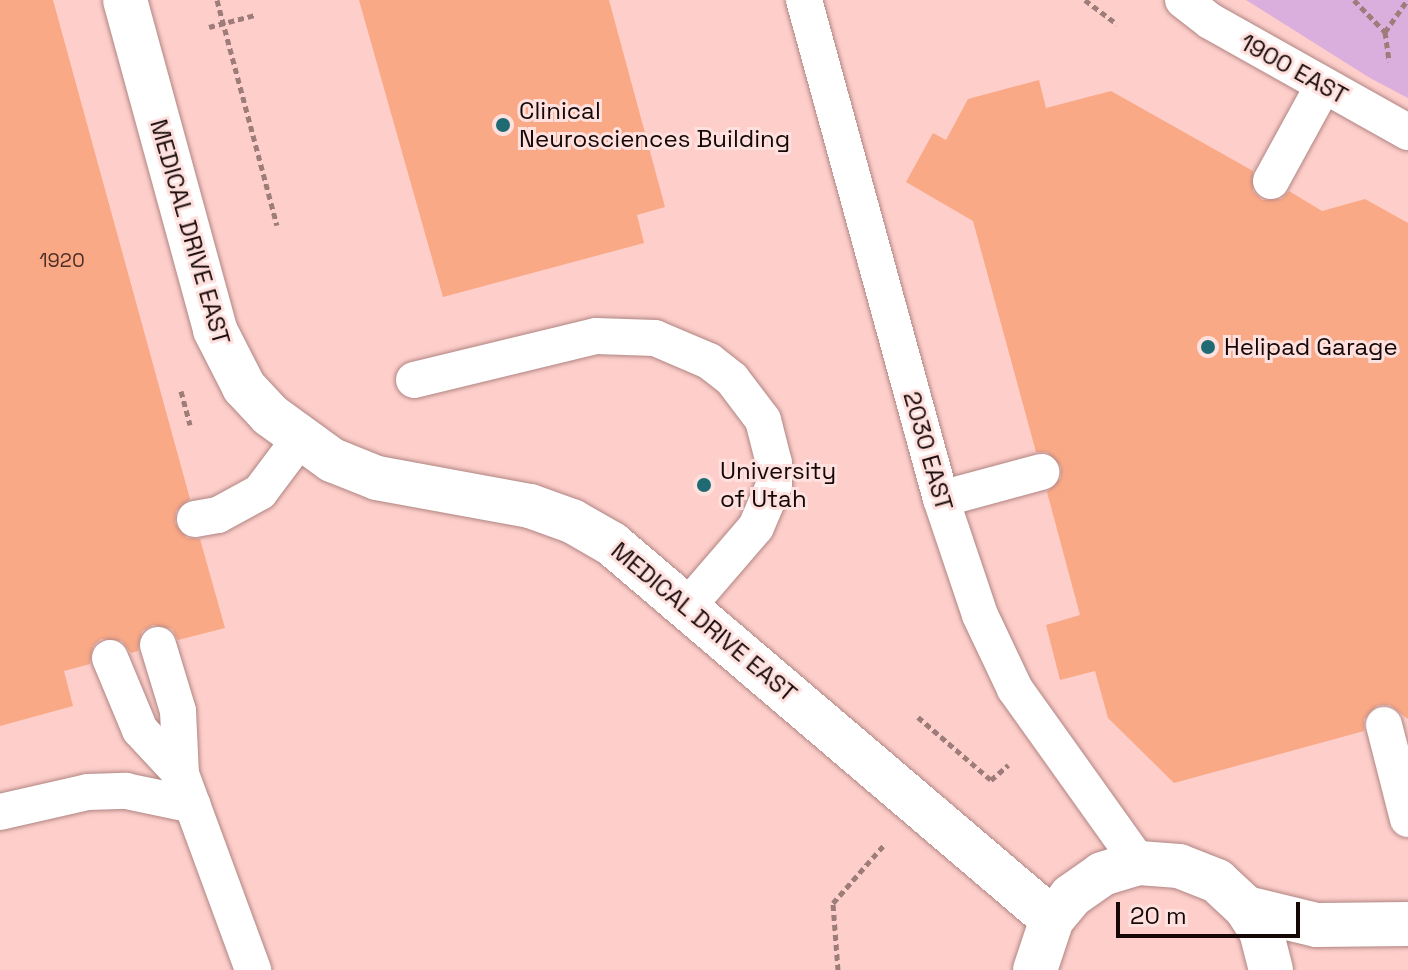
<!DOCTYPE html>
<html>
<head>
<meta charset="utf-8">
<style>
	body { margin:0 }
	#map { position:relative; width:1408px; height:970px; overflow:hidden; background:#fdceca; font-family:"Space Grotesk",sans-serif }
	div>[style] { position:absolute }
	.green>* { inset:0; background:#daaedd }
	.building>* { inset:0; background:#faa986 }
	.path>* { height:5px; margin-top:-2.5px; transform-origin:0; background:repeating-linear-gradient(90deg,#9e7c7a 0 6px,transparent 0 10px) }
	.roads { filter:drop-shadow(0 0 2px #b08582) drop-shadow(0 0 2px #b08582) }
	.lane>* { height:36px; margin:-18px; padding:0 18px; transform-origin:18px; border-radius:18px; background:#fff }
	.street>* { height:44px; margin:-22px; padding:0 22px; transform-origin:22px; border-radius:22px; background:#fff }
	.secondary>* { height:44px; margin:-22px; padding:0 22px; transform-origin:22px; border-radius:22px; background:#fff }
	.dots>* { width:22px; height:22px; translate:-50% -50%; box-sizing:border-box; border:4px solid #fee1de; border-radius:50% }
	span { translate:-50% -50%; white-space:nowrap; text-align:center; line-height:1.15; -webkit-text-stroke:6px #fee1de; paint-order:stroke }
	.number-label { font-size:20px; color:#4e3026 }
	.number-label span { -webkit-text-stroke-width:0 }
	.street-label { font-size:24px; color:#150706 }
	.poi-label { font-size:24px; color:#150706 }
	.left { translate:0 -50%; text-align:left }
	.scale { position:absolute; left:1116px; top:902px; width:184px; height:36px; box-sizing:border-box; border:4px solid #150706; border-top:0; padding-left:10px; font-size:24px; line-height:28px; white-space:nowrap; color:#150706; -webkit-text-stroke:6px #fee1de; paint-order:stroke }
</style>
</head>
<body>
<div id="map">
	<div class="green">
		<i style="clip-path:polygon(1246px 0,1408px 0,1408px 98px,1370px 78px)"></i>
	</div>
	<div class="building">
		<i style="clip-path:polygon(0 0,53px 0,190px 499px,176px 511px,175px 523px,187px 538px,200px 539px,225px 628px,178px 640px,172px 629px,153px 625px,142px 631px,138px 651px,131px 653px,122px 641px,101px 639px,93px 646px,90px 664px,64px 671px,73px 706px,0 726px)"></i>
		<i style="clip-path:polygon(359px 0,609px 0,665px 207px,637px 215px,644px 243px,443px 297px)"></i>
		<i style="clip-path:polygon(1039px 80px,1046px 108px,1111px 91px,1253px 171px,1253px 191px,1262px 200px,1281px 199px,1289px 191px,1322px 211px,1365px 199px,1408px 223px,1408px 719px,1390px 705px,1378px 705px,1364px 719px,1364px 731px,1174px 783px,1108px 718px,1095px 671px,1060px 680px,1046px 625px,1080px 615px,1047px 492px,1061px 478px,1061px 466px,1047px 452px,1036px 452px,973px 221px,906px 182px,933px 133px,946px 140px,968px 99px)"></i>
	</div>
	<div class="path">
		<i style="left:217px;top:0;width:233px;rotate:75.1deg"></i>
		<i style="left:1085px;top:0;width:40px;rotate:37deg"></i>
		<i style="left:1354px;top:0;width:45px;rotate:45.9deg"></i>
		<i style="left:1385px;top:32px;width:30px;rotate:82deg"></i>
		<i style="left:209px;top:27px;width:48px;rotate:-14.6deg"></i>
		<i style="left:1385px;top:32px;width:39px;rotate:-55deg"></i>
		<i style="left:181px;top:391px;width:35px;rotate:75deg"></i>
		<i style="left:918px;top:717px;width:96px;rotate:40.8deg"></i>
		<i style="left:991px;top:780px;width:23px;rotate:-41deg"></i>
		<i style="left:838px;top:970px;width:67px;rotate:-94.3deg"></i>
		<i style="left:833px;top:903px;width:76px;rotate:-48.7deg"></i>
	</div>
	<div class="roads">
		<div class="lane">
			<i style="left:804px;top:0;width:517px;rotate:74.65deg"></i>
			<i style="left:941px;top:499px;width:122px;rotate:71.4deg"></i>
			<i style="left:980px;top:615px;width:82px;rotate:64.7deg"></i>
			<i style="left:1015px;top:689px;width:214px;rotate:54.5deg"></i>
			<i style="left:1183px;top:0;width:34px;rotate:38deg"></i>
			<i style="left:1210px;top:21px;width:227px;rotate:29.3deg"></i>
			<i style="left:1271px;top:181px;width:108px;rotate:-61.3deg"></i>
			<i style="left:414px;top:380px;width:187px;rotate:-13.6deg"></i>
			<i style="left:596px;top:336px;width:59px;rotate:1.9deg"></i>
			<i style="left:655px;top:338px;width:59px;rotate:23.1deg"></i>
			<i style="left:709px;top:361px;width:29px;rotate:38deg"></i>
			<i style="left:732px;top:379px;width:51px;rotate:52.9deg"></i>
			<i style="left:763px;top:420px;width:44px;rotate:75.7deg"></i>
			<i style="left:774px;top:463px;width:22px;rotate:90deg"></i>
			<i style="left:774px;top:485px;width:46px;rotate:113.2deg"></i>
			<i style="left:756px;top:527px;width:103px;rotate:130.7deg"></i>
			<i style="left:941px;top:499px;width:104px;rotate:-15.1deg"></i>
			<i style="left:195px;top:519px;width:23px;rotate:-10deg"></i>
			<i style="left:218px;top:515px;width:48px;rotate:-28.7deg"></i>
			<i style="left:260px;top:492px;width:65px;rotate:-53.1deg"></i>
			<i style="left:158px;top:645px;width:69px;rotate:73.1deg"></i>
			<i style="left:178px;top:711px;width:63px;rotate:87.3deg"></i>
			<i style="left:181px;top:774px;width:209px;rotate:69.8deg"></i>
			<i style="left:110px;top:658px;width:78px;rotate:67.4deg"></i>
			<i style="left:140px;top:730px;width:60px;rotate:47deg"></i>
			<i style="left:1384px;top:725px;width:97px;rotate:75.7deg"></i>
			<i style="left:0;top:812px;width:90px;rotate:-12.8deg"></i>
			<i style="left:88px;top:792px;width:38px;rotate:-2deg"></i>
			<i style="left:126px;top:791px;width:68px;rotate:11.8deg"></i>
		</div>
		<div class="street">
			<i style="left:125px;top:0;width:342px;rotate:74.7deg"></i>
			<i style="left:215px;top:330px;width:64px;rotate:63deg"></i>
			<i style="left:244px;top:387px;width:38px;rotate:47deg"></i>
			<i style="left:270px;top:415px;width:77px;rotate:36deg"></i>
			<i style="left:332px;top:460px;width:48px;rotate:21.8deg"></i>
			<i style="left:377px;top:478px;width:156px;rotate:10.4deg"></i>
			<i style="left:530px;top:506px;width:45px;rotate:19.7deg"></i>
			<i style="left:572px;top:521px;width:46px;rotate:29.9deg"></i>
			<i style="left:612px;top:544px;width:578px;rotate:40.44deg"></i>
		</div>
		<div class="secondary">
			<i style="left:1246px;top:908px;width:73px;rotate:13.5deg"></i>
			<i style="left:1317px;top:925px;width:91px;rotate:-0.6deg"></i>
			<i style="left:1035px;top:970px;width:54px;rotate:-71.6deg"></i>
			<i style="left:1052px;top:919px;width:30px;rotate:-50deg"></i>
			<i style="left:1071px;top:896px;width:38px;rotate:-35deg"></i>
			<i style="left:1102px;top:874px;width:39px;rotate:-17deg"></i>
			<i style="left:1139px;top:863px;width:40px;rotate:4.3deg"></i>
			<i style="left:1179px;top:866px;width:41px;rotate:21.5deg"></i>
			<i style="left:1217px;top:881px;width:40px;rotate:43deg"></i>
			<i style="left:1246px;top:908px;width:27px;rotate:57deg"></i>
			<i style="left:1261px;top:931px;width:40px;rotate:75.6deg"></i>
		</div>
	</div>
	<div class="dots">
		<i style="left:503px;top:125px;background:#206b73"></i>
		<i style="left:1208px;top:347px;background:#206b73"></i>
		<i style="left:704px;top:485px;background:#206b73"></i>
	</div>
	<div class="number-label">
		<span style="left:62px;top:260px">1920</span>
	</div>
	<div class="street-label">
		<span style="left:1294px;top:69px;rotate:29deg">1900 EAST</span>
		<span style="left:190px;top:232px;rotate:74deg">MEDICAL DRIVE EAST</span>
		<span style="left:928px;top:451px;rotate:74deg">2030 EAST</span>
		<span style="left:704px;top:622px;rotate:40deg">MEDICAL DRIVE EAST</span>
	</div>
	<div class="poi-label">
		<span class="left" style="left:519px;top:125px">Clinical<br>Neurosciences Building</span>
		<span class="left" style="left:1224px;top:347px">Helipad Garage</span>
		<span class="left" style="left:720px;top:485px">University<br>of Utah</span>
	</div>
	<div class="scale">20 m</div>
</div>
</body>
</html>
